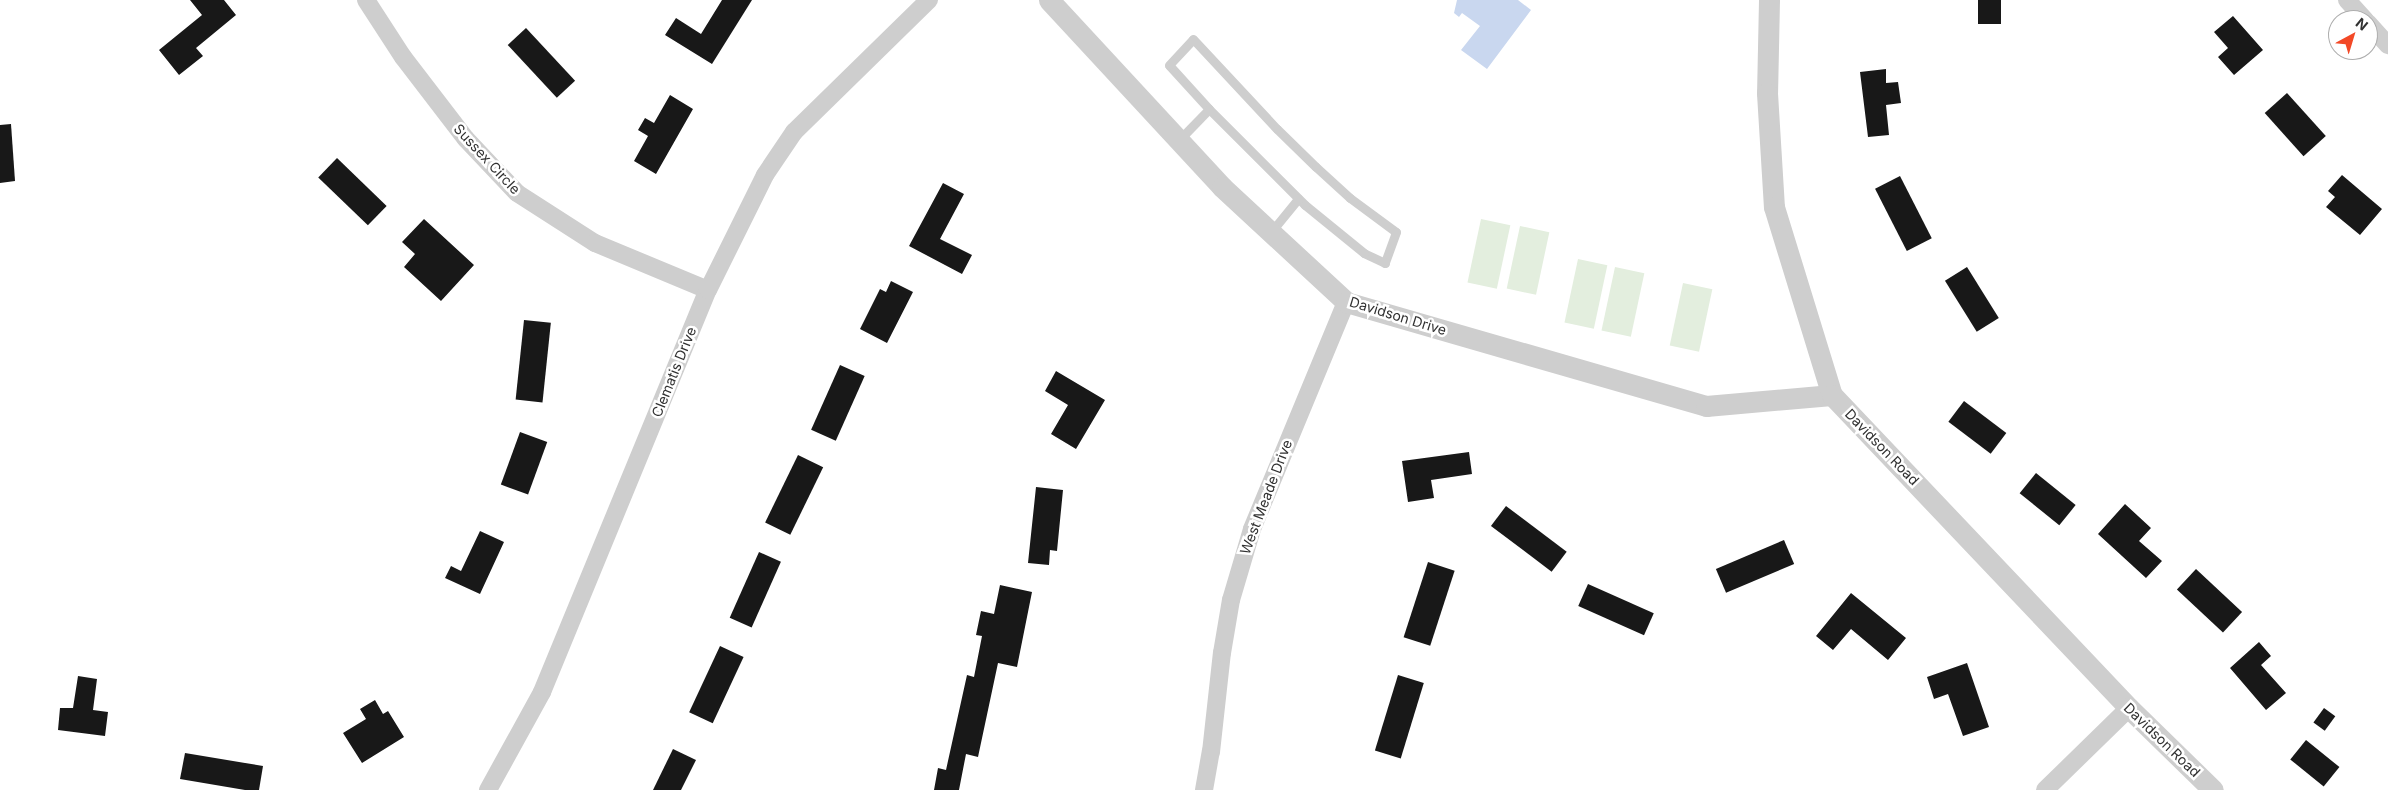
<!DOCTYPE html>
<html>
<head>
<meta charset="utf-8">
<style>
	body { margin:0 }
	#map { position:relative; width:2388px; height:790px; overflow:hidden; background:#fff; font-family:Inter,sans-serif }
	div>[style] { position:absolute }
	.green>* { inset:0; background:#e3eede; transform-origin:0 0 }
	.water>* { inset:0; background:#c9d7ef }
	.building>* { inset:0; background:#181818; transform-origin:0 0 }
	.service>* { height:9px; margin:-4.5px; padding:0 4.5px; transform-origin:4.5px; border-radius:4.5px; background:#cecece }
	.minor>* { height:18px; margin:-9px; padding:0 9px; transform-origin:9px; border-radius:9px; background:#cecece }
	.tertiary>* { height:21px; margin:-10.5px; padding:0 10.5px; transform-origin:10.5px; border-radius:10.5px; background:#cecece }
	span { translate:-50% -50%; white-space:nowrap; text-align:center; line-height:1.15; -webkit-text-stroke:5px #fff; paint-order:stroke }
	.street-label { font-size:14px; color:#313131 }
	.north { position:absolute; left:2328px; top:10px; width:50px; height:50px; box-sizing:border-box; background:#fff; border:1px solid #adadad; border-radius:50%; rotate:39deg; font-size:14px; font-weight:700; line-height:20px; text-align:center; color:#313131 }
	.north::after { content:''; display:block; margin:auto; width:18px; height:22px; background:#f34927; clip-path:polygon(50% 0,100% 100%,50% 72%,0 100%) }
</style>
</head>
<body>
<div id="map">
	<div class="green">
		<i style="left:1481px;top:219px;width:30px;height:65px;rotate:12deg"></i>
		<i style="left:1520px;top:226px;width:30px;height:64px;rotate:12deg"></i>
		<i style="left:1578px;top:259px;width:30px;height:65px;rotate:12deg"></i>
		<i style="left:1615px;top:267px;width:30px;height:65px;rotate:12deg"></i>
		<i style="left:1683px;top:283px;width:30px;height:64px;rotate:12deg"></i>
	</div>
	<div class="water">
		<i style="clip-path:polygon(1457px 0,1518px 0,1531px 10px,1487px 69px,1461px 50px,1480px 26px,1462px 13px,1459px 17px,1454px 13px)"></i>
	</div>
	<div class="building">
		<i style="clip-path:polygon(190px 0,224px 0,236px 15px,196px 48px,203px 56px,179px 75px,159px 50px,202px 15px)"></i>
		<i style="clip-path:polygon(722px 0,752px 0,712px 64px,665px 35px,676px 18px,701px 34px)"></i>
		<i style="left:1978px;top:0;width:23px;height:24px"></i>
		<i style="clip-path:polygon(2233px 16px,2263px 50px,2234px 75px,2218px 57px,2228px 48px,2214px 32px)"></i>
		<i style="left:526px;top:28px;width:72px;height:25px;rotate:47deg"></i>
		<i style="clip-path:polygon(1886px 69px,1886px 83px,1898px 82px,1901px 103px,1886px 105px,1889px 135px,1868px 137px,1860px 72px)"></i>
		<i style="left:2287px;top:93px;width:58px;height:30px;rotate:48deg"></i>
		<i style="clip-path:polygon(670px 95px,693px 109px,656px 174px,634px 161px,648px 136px,638px 130px,645px 118px,654px 123px)"></i>
		<i style="clip-path:polygon(11px 124px,15px 181px,0 183px,0 125px)"></i>
		<i style="left:337px;top:158px;width:69px;height:27px;rotate:44deg"></i>
		<i style="clip-path:polygon(2342px 175px,2382px 209px,2360px 235px,2326px 207px,2335px 197px,2328px 191px)"></i>
		<i style="left:1900px;top:176px;width:70px;height:28px;rotate:63deg"></i>
		<i style="clip-path:polygon(943px 183px,964px 194px,940px 239px,972px 255px,962px 274px,909px 246px)"></i>
		<i style="clip-path:polygon(424px 219px,474px 265px,441px 301px,404px 267px,415px 254px,402px 242px)"></i>
		<i style="left:1967px;top:267px;width:60px;height:26px;rotate:58deg"></i>
		<i style="clip-path:polygon(891px 281px,913px 292px,887px 343px,860px 329px,880px 289px,886px 292px)"></i>
		<i style="left:524px;top:320px;width:27px;height:80px;rotate:6deg"></i>
		<i style="left:840px;top:365px;width:27px;height:71px;rotate:24deg"></i>
		<i style="clip-path:polygon(1056px 371px,1105px 400px,1076px 449px,1051px 434px,1068px 405px,1045px 391px)"></i>
		<i style="left:1964px;top:401px;width:53px;height:26px;rotate:37deg"></i>
		<i style="left:520px;top:432px;width:29px;height:56px;rotate:20deg"></i>
		<i style="clip-path:polygon(1469px 452px,1472px 474px,1431px 480px,1434px 498px,1408px 502px,1402px 461px)"></i>
		<i style="left:798px;top:455px;width:28px;height:75px;rotate:26deg"></i>
		<i style="left:2036px;top:473px;width:51px;height:26px;rotate:39deg"></i>
		<i style="clip-path:polygon(1036px 487px,1063px 490px,1057px 551px,1050px 550px,1049px 565px,1028px 563px)"></i>
		<i style="clip-path:polygon(2125px 504px,2151px 528px,2139px 541px,2162px 561px,2146px 578px,2098px 534px)"></i>
		<i style="left:1506px;top:506px;width:76px;height:25px;rotate:37deg"></i>
		<i style="clip-path:polygon(480px 531px,504px 542px,480px 594px,445px 578px,451px 566px,461px 571px)"></i>
		<i style="left:1784px;top:540px;width:26px;height:74px;rotate:67deg"></i>
		<i style="left:759px;top:552px;width:24px;height:72px;rotate:24deg"></i>
		<i style="left:1428px;top:562px;width:28px;height:79px;rotate:18deg"></i>
		<i style="left:2196px;top:569px;width:63px;height:28px;rotate:43deg"></i>
		<i style="left:1588px;top:584px;width:72px;height:24px;rotate:24deg"></i>
		<i style="clip-path:polygon(1000px 585px,1032px 592px,1017px 667px,998px 663px,978px 757px,966px 754px,959px 790px,934px 790px,938px 768px,946px 770px,967px 675px,974px 677px,982px 636px,976px 635px,981px 611px,994px 614px)"></i>
		<i style="clip-path:polygon(1851px 593px,1906px 638px,1888px 660px,1851px 629px,1833px 650px,1816px 636px)"></i>
		<i style="clip-path:polygon(2259px 642px,2271px 656px,2261px 665px,2286px 693px,2266px 710px,2230px 668px)"></i>
		<i style="left:720px;top:646px;width:26px;height:73px;rotate:25deg"></i>
		<i style="clip-path:polygon(1967px 663px,1989px 727px,1963px 736px,1948px 694px,1934px 699px,1927px 677px)"></i>
		<i style="left:1398px;top:675px;width:27px;height:79px;rotate:17deg"></i>
		<i style="clip-path:polygon(78px 676px,97px 679px,93px 710px,108px 712px,105px 736px,58px 730px,60px 708px,73px 708px)"></i>
		<i style="clip-path:polygon(375px 700px,383px 714px,388px 711px,404px 737px,362px 763px,343px 733px,366px 719px,360px 709px)"></i>
		<i style="left:2324px;top:708px;width:14px;height:18px;rotate:36deg"></i>
		<i style="left:2306px;top:740px;width:43px;height:25px;rotate:39deg"></i>
		<i style="clip-path:polygon(673px 749px,696px 760px,681px 790px,653px 790px)"></i>
		<i style="clip-path:polygon(185px 753px,263px 766px,259px 790px,245px 790px,180px 779px)"></i>
	</div>
	<div class="service">
		<i style="left:1179px;top:140px;width:43px;rotate:-45.9deg"></i>
		<i style="left:1209px;top:109px;width:59px;rotate:-132.3deg"></i>
		<i style="left:1169px;top:65px;width:35px;rotate:-47deg"></i>
		<i style="left:1193px;top:39px;width:123px;rotate:47deg"></i>
		<i style="left:1277px;top:129px;width:54px;rotate:44.3deg"></i>
		<i style="left:1316px;top:167px;width:46px;rotate:42.4deg"></i>
		<i style="left:1350px;top:198px;width:57px;rotate:36.5deg"></i>
		<i style="left:1396px;top:232px;width:33px;rotate:110deg"></i>
		<i style="left:1385px;top:263px;width:23px;rotate:-155deg"></i>
		<i style="left:1364px;top:253px;width:76px;rotate:-140.9deg"></i>
		<i style="left:1305px;top:205px;width:136px;rotate:-135deg"></i>
		<i style="left:1271px;top:232px;width:43px;rotate:-50.7deg"></i>
	</div>
	<div class="minor">
		<i style="left:366px;top:0;width:68px;rotate:57deg"></i>
		<i style="left:403px;top:57px;width:103px;rotate:52.5deg"></i>
		<i style="left:466px;top:139px;width:74px;rotate:46.6deg"></i>
		<i style="left:517px;top:193px;width:93px;rotate:32.7deg"></i>
		<i style="left:595px;top:243px;width:122px;rotate:22.6deg"></i>
		<i style="left:2347px;top:0;width:27px;rotate:48deg"></i>
		<i style="left:2368px;top:23px;width:30px;rotate:48deg"></i>
		<i style="left:488px;top:790px;width:112px;rotate:-61.1deg"></i>
		<i style="left:542px;top:692px;width:435px;rotate:-67.6deg"></i>
		<i style="left:708px;top:290px;width:128px;rotate:-63.6deg"></i>
		<i style="left:765px;top:175px;width:52px;rotate:-56deg"></i>
		<i style="left:794px;top:132px;width:189px;rotate:-44.4deg"></i>
		<i style="left:1204px;top:790px;width:39px;rotate:-80deg"></i>
		<i style="left:1211px;top:752px;width:100px;rotate:-83.7deg"></i>
		<i style="left:1222px;top:653px;width:54px;rotate:-80.4deg"></i>
		<i style="left:1231px;top:600px;width:74px;rotate:-73.5deg"></i>
		<i style="left:1252px;top:529px;width:246px;rotate:-67.5deg"></i>
		<i style="left:2045px;top:790px;width:117px;rotate:-44.3deg"></i>
	</div>
	<div class="tertiary">
		<i style="left:1049px;top:0;width:255px;rotate:47.2deg"></i>
		<i style="left:1222px;top:187px;width:169px;rotate:42.8deg"></i>
		<i style="left:1346px;top:302px;width:375px;rotate:16.1deg"></i>
		<i style="left:1706px;top:406px;width:126px;rotate:-5deg"></i>
		<i style="left:1769px;top:0;width:93px;rotate:91.2deg"></i>
		<i style="left:1767px;top:93px;width:114px;rotate:86.5deg"></i>
		<i style="left:1774px;top:207px;width:197px;rotate:72.9deg"></i>
		<i style="left:1832px;top:395px;width:431px;rotate:46.5deg"></i>
		<i style="left:2129px;top:708px;width:117px;rotate:44.3deg"></i>
	</div>
	<div class="street-label">
		<span style="left:487px;top:159px;rotate:47deg">Sussex Circle</span>
		<span style="left:1398px;top:316px;rotate:17deg">Davidson Drive</span>
		<span style="left:674px;top:372px;rotate:-68deg">Clematis Drive</span>
		<span style="left:1882px;top:447px;rotate:46deg">Davidson Road</span>
		<span style="left:1266px;top:497px;rotate:-69deg">West Meade Drive</span>
		<span style="left:2162px;top:740px;rotate:44deg">Davidson Road</span>
	</div>
	<div class="north">N</div>
</div>
</body>
</html>
